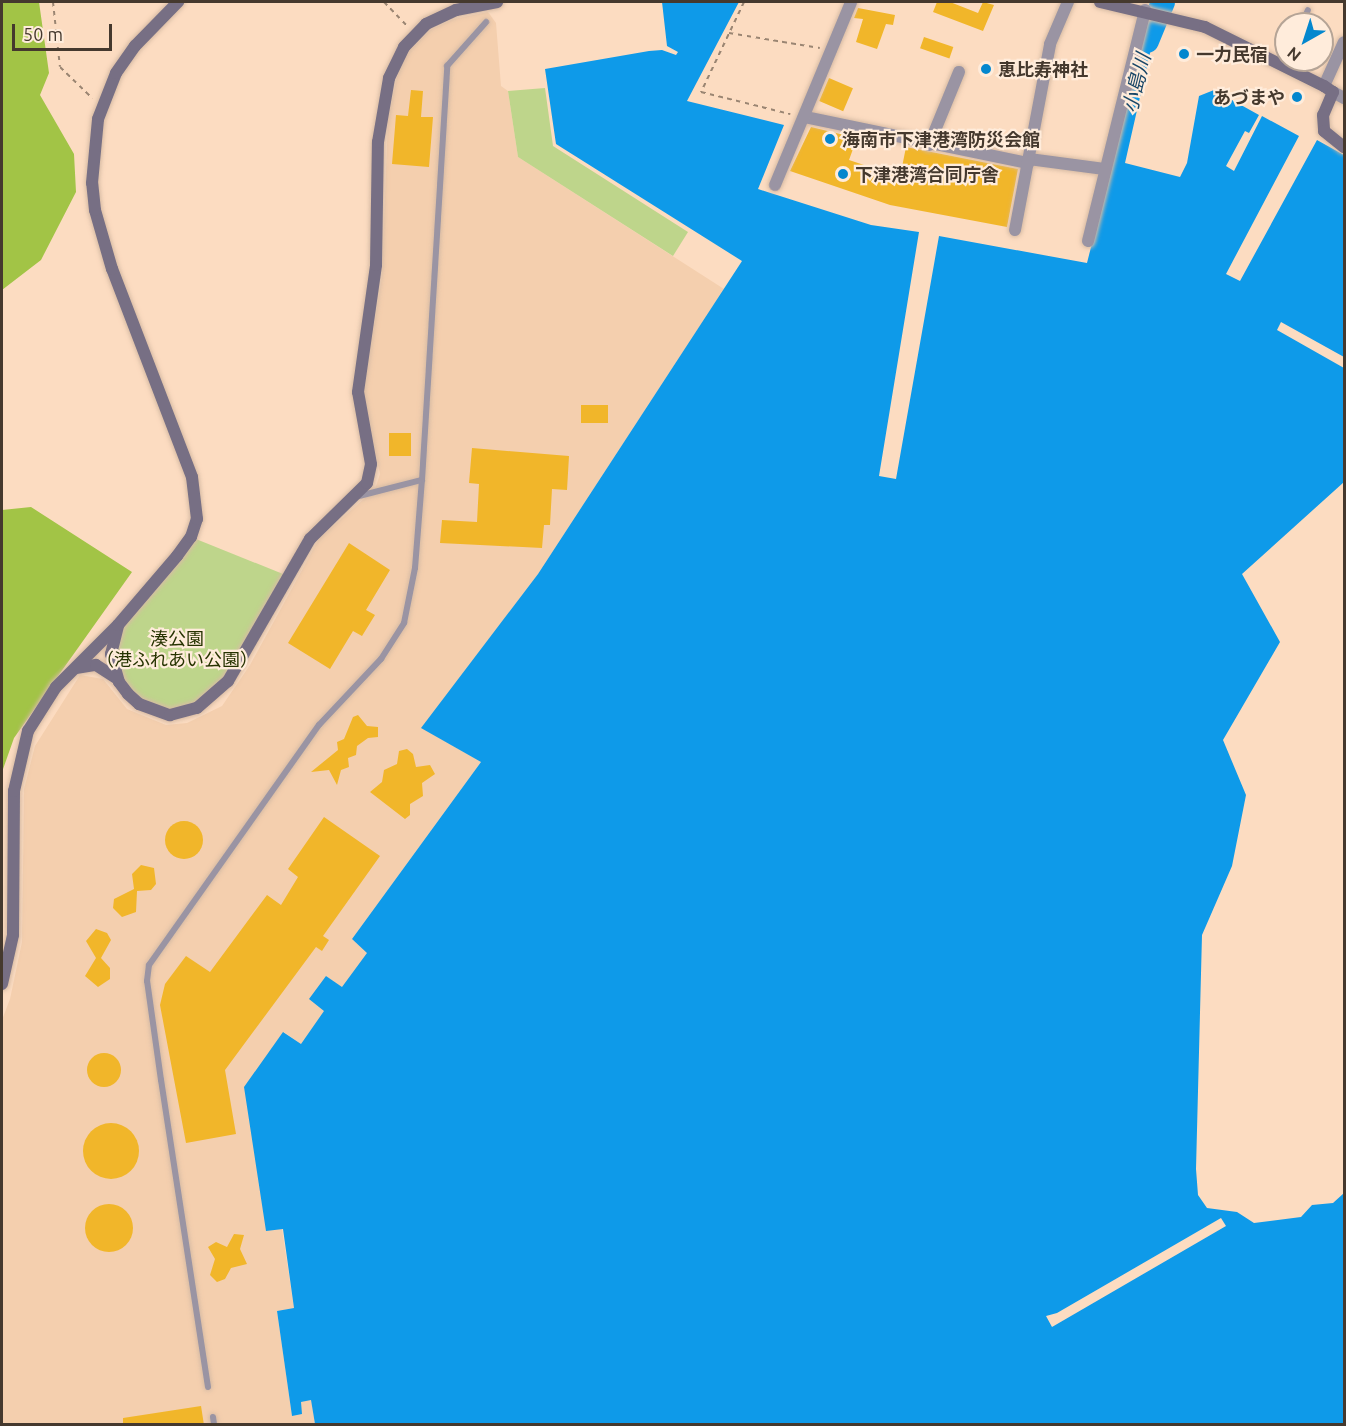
<!DOCTYPE html>
<html>
<head>
<meta charset="utf-8">
<style>
	body { margin:0 }
	#map { position:relative; width:1346px; height:1426px; overflow:hidden; background:#fcdcc1; font-family:Ubuntu,"Noto Sans JP",sans-serif }
	div>[style] { position:absolute }
	.built>* { inset:0; background:#f4cfae }
	.green>* { inset:0; background:#bed58b }
	.forest>* { inset:0; background:#a2c446 }
	.water>* { inset:0; background:#0e9ae9 }
	.pier>* { inset:0; background:#fcdcc1 }
	.river>* { height:24px; margin:-12px; padding:0 12px; transform-origin:12px; border-radius:12px; background:#0e9ae9 }
	.building>* { inset:0; background:#f1b62a; transform-origin:0 0 }
	.round { border-radius:50% }
	.path>* { height:2px; margin-top:-1px; transform-origin:0; background:repeating-linear-gradient(90deg,#9a8572 0 4.5px,transparent 0 9px) }
	.roads { filter:drop-shadow(0 0 2px #d7bba4) drop-shadow(0 0 2px #d7bba4) }
	.lane>* { height:6px; margin:-3px; padding:0 3px; transform-origin:3px; border-radius:3px; background:#9a94a3 }
	.street>* { height:12px; margin:-6px; padding:0 6px; transform-origin:6px; border-radius:6px; background:#9a94a3 }
	.secondary>* { height:12px; margin:-6px; padding:0 6px; transform-origin:6px; border-radius:6px; background:#776f84 }
	.dots>* { width:16px; height:16px; translate:-50% -50%; box-sizing:border-box; border:3px solid #ffecdb; border-radius:50% }
	span { translate:-50% -50%; white-space:nowrap; text-align:center; line-height:1.15; -webkit-text-stroke:4.5px #ffecdb; paint-order:stroke }
	.poi-label { font-size:18px; color:#45392e; font-weight:700 }
	.left { translate:0 -50%; text-align:left }
	.right { translate:-100% -50%; text-align:right }
	.park-label { font-size:18px; color:#263300 }
	.water-label { font-size:20px; color:#184667; font-style:italic }
	.frame { position:absolute; inset:0; border:3px solid #45392e; pointer-events:none }
	.north { position:absolute; left:1274px; top:12px; width:60px; height:60px; box-sizing:border-box; background:#ffecdb; border:2px solid #b5a496; border-radius:50%; rotate:219deg; font-size:16px; font-weight:700; line-height:24px; text-align:center; color:#45392e }
	.north::after { content:''; display:block; margin:auto; width:21px; height:27px; background:#0487ce; clip-path:polygon(50% 0,100% 100%,50% 72%,0 100%) }
	.scale { position:absolute; left:12px; top:24px; width:100px; height:27px; box-sizing:border-box; border:3px solid #45392e; border-top:0; padding-left:8px; font-size:18px; line-height:21px; white-space:nowrap; color:#45392e; -webkit-text-stroke:4px #ffecdb; paint-order:stroke }
</style>
</head>
<body>
<div id="map">
	<div class="built">
		<i style="clip-path:polygon(488px 12px,496px 23px,501px 86px,508px 91px,518px 157px,724px 289px,538px 574px,422px 728px,481px 762px,352px 939px,368px 953px,342px 988px,326px 976px,325px 1011px,301px 1044px,284px 1032px,266px 1230px,282px 1229px,294px 1308px,277px 1311px,292px 1415px,301px 1402px,311px 1399px,315px 1424px,2px 1424px,2px 1020px,10px 999px,22px 942px,24px 789px,35px 746px,80px 675px,103px 679px,127px 709px,166px 725px,187px 723px,222px 706px,250px 665px,319px 539px,375px 489px,380px 474px,363px 393px,382px 277px,388px 119px,398px 73px,410px 50px,430px 30px,454px 19px)"></i>
	</div>
	<div class="green">
		<i style="clip-path:polygon(545px 88px,553px 146px,688px 232px,673px 256px,518px 157px,508px 91px)"></i>
		<i style="clip-path:polygon(191px 537px,288px 576px,219px 693px,170px 715px,128px 694px,113px 644px,118px 625px)"></i>
	</div>
	<div class="forest">
		<i style="clip-path:polygon(2px 2px,39px 2px,49px 73px,40px 95px,74px 154px,76px 192px,41px 260px,2px 290px)"></i>
		<i style="clip-path:polygon(31px 507px,132px 572px,14px 738px,2px 772px,2px 510px)"></i>
	</div>
	<div class="water">
		<i style="clip-path:polygon(662px 2px,739px 2px,687px 101px,784px 125px,758px 189px,871px 225px,919px 232px,879px 476px,896px 479px,939px 236px,1087px 263px,1149px 16px,1158px 18px,1125px 163px,1180px 177px,1187px 163px,1199px 96px,1214px 90px,1259px 115px,1249px 133px,1245px 131px,1226px 166px,1234px 171px,1262px 116px,1299px 136px,1226px 274px,1240px 281px,1317px 140px,1344px 155px,1344px 357px,1281px 322px,1277px 330px,1344px 368px,1344px 482px,1242px 574px,1280px 642px,1223px 740px,1246px 795px,1232px 866px,1202px 935px,1196px 1169px,1198px 1195px,1207px 1208px,1237px 1212px,1254px 1223px,1301px 1217px,1312px 1205px,1333px 1203px,1344px 1193px,1344px 1424px,315px 1424px,311px 1400px,301px 1402px,302px 1414px,292px 1416px,277px 1311px,294px 1308px,283px 1229px,266px 1231px,244px 1087px,283px 1032px,301px 1044px,324px 1011px,309px 999px,326px 976px,342px 987px,367px 953px,352px 939px,481px 762px,421px 728px,538px 574px,742px 261px,556px 144px,545px 69px,649px 51px,662px 50px,676px 55px,678px 52px,667px 46px)"></i>
	</div>
	<div class="pier">
		<i style="clip-path:polygon(1221px 1218px,1226px 1226px,1052px 1327px,1046px 1316px,1057px 1313px)"></i>
	</div>
	<div class="river">
		<i style="left:1147px;top:41px;width:42px;rotate:-67.7deg"></i>
	</div>
	<div class="building">
		<i style="clip-path:polygon(937px 2px,950px 2px,978px 13px,983px 2px,994px 5px,983px 31px,933px 12px)"></i>
		<i style="clip-path:polygon(858px 8px,895px 15px,893px 25px,886px 24px,877px 49px,856px 42px,863px 19px,854px 18px)"></i>
		<i style="left:924px;top:37px;width:31px;height:12px;rotate:19deg"></i>
		<i style="left:829px;top:78px;width:26px;height:25px;rotate:23deg"></i>
		<i style="clip-path:polygon(411px 90px,423px 91px,421px 117px,433px 117px,429px 167px,392px 164px,396px 115px,408px 116px)"></i>
		<i style="clip-path:polygon(811px 127px,857px 138px,849px 160px,900px 177px,906px 147px,1018px 169px,1007px 227px,890px 205px,790px 171px)"></i>
		<i style="left:581px;top:405px;width:27px;height:18px"></i>
		<i style="left:389px;top:433px;width:22px;height:23px"></i>
		<i style="clip-path:polygon(472px 448px,569px 456px,567px 490px,552px 489px,550px 525px,544px 525px,542px 548px,440px 543px,442px 520px,477px 522px,479px 484px,469px 483px)"></i>
		<i style="clip-path:polygon(349px 543px,390px 570px,366px 610px,375px 615px,362px 636px,353px 631px,330px 669px,288px 643px)"></i>
		<i style="clip-path:polygon(358px 715px,367px 726px,378px 727px,378px 737px,368px 738px,357px 746px,356px 755px,348px 758px,349px 767px,341px 770px,337px 785px,329px 770px,311px 772px,338px 750px,337px 742px,344px 739px,353px 717px)"></i>
		<i style="clip-path:polygon(407px 749px,413px 754px,416px 767px,430px 765px,435px 774px,422px 783px,423px 796px,410px 804px,410px 815px,405px 819px,370px 792px,382px 782px,384px 770px,397px 764px,399px 751px)"></i>
		<i style="clip-path:polygon(324px 817px,380px 856px,323px 936px,329px 940px,322px 951px,316px 947px,225px 1070px,236px 1134px,186px 1143px,160px 1005px,165px 984px,186px 956px,210px 972px,267px 895px,281px 905px,298px 877px,288px 869px)"></i>
		<i class="round" style="left:165px;top:821px;width:38px;height:38px"></i>
		<i style="clip-path:polygon(141px 865px,154px 868px,156px 884px,151px 890px,137px 891px,136px 912px,122px 917px,113px 908px,114px 899px,134px 889px,132px 874px)"></i>
		<i style="clip-path:polygon(96px 929px,107px 933px,111px 940px,101px 958px,110px 968px,110px 979px,98px 987px,85px 976px,96px 958px,86px 941px)"></i>
		<i class="round" style="left:87px;top:1053px;width:34px;height:34px"></i>
		<i class="round" style="left:83px;top:1123px;width:56px;height:56px"></i>
		<i class="round" style="left:85px;top:1204px;width:48px;height:48px"></i>
		<i style="clip-path:polygon(234px 1234px,244px 1235px,240px 1249px,247px 1264px,231px 1268px,225px 1279px,217px 1282px,210px 1275px,215px 1259px,208px 1247px,216px 1242px,227px 1247px)"></i>
		<i style="clip-path:polygon(201px 1406px,204px 1425px,123px 1425px,123px 1418px)"></i>
	</div>
	<div class="path">
		<i style="left:53px;top:2px;width:65px;rotate:83.9deg"></i>
		<i style="left:60px;top:67px;width:45px;rotate:44.1deg"></i>
		<i style="left:384px;top:2px;width:33px;rotate:46deg"></i>
		<i style="left:744px;top:2px;width:100px;rotate:115.5deg"></i>
		<i style="left:701px;top:92px;width:92px;rotate:13.9deg"></i>
		<i style="left:729px;top:33px;width:92px;rotate:9.4deg"></i>
	</div>
	<div class="roads">
		<div class="lane">
			<i style="left:1302px;top:24px;width:15px;rotate:-67deg"></i>
			<i style="left:359px;top:496px;width:65px;rotate:-14.3deg"></i>
			<i style="left:208px;top:1387px;width:311px;rotate:-98.7deg"></i>
			<i style="left:161px;top:1080px;width:100px;rotate:-98deg"></i>
			<i style="left:147px;top:981px;width:16px;rotate:-83deg"></i>
			<i style="left:149px;top:965px;width:294px;rotate:-54.7deg"></i>
			<i style="left:319px;top:725px;width:91px;rotate:-46.8deg"></i>
			<i style="left:381px;top:659px;width:43px;rotate:-57.4deg"></i>
			<i style="left:404px;top:623px;width:56px;rotate:-78.7deg"></i>
			<i style="left:415px;top:568px;width:88px;rotate:-85.5deg"></i>
			<i style="left:422px;top:480px;width:415px;rotate:-86.5deg"></i>
			<i style="left:447px;top:66px;width:59px;rotate:-48.4deg"></i>
			<i style="left:213px;top:1417px;width:7px;rotate:82deg"></i>
		</div>
		<div class="street">
			<i style="left:1324px;top:86px;width:48px;rotate:-65.6deg"></i>
			<i style="left:1333px;top:92px;width:13px;rotate:29deg"></i>
			<i style="left:805px;top:117px;width:228px;rotate:11.7deg"></i>
			<i style="left:929px;top:145px;width:79px;rotate:-67.7deg"></i>
			<i style="left:1029px;top:159px;width:76px;rotate:7.6deg"></i>
			<i style="left:775px;top:185px;width:198px;rotate:-67.4deg"></i>
			<i style="left:1015px;top:230px;width:189px;rotate:-79.3deg"></i>
			<i style="left:1050px;top:44px;width:46px;rotate:-66.8deg"></i>
			<i style="left:1088px;top:241px;width:238px;rotate:-76.1deg"></i>
		</div>
		<div class="secondary">
			<i style="left:1100px;top:2px;width:108px;rotate:13.4deg"></i>
			<i style="left:1205px;top:27px;width:133px;rotate:26.4deg"></i>
			<i style="left:1324px;top:86px;width:11px;rotate:34deg"></i>
			<i style="left:1333px;top:92px;width:25px;rotate:113deg"></i>
			<i style="left:1323px;top:115px;width:16px;rotate:86deg"></i>
			<i style="left:1324px;top:131px;width:26px;rotate:39deg"></i>
			<i style="left:118px;top:626px;width:29px;rotate:104deg"></i>
			<i style="left:111px;top:654px;width:29px;rotate:74deg"></i>
			<i style="left:119px;top:682px;width:15px;rotate:53deg"></i>
			<i style="left:128px;top:694px;width:15px;rotate:42deg"></i>
			<i style="left:139px;top:704px;width:33px;rotate:20deg"></i>
			<i style="left:170px;top:715px;width:28px;rotate:-15deg"></i>
			<i style="left:197px;top:708px;width:41px;rotate:-41.1deg"></i>
			<i style="left:228px;top:681px;width:164px;rotate:-60deg"></i>
			<i style="left:310px;top:539px;width:80px;rotate:-44.5deg"></i>
			<i style="left:367px;top:483px;width:19px;rotate:-78deg"></i>
			<i style="left:371px;top:464px;width:73px;rotate:-100.2deg"></i>
			<i style="left:358px;top:392px;width:128px;rotate:-81.9deg"></i>
			<i style="left:376px;top:265px;width:123px;rotate:-89.1deg"></i>
			<i style="left:378px;top:142px;width:65px;rotate:-80.2deg"></i>
			<i style="left:389px;top:78px;width:34px;rotate:-64deg"></i>
			<i style="left:404px;top:47px;width:32px;rotate:-46deg"></i>
			<i style="left:426px;top:24px;width:33px;rotate:-25deg"></i>
			<i style="left:456px;top:10px;width:42px;rotate:-11deg"></i>
			<i style="left:76px;top:668px;width:20px;rotate:-9deg"></i>
			<i style="left:96px;top:665px;width:24px;rotate:33deg"></i>
			<i style="left:2px;top:984px;width:50px;rotate:-77.3deg"></i>
			<i style="left:13px;top:935px;width:144px;rotate:-89.6deg"></i>
			<i style="left:14px;top:791px;width:62px;rotate:-76.9deg"></i>
			<i style="left:28px;top:731px;width:52px;rotate:-57.5deg"></i>
			<i style="left:56px;top:687px;width:88px;rotate:-45deg"></i>
			<i style="left:118px;top:625px;width:91px;rotate:-49.5deg"></i>
			<i style="left:177px;top:556px;width:24px;rotate:-54deg"></i>
			<i style="left:191px;top:537px;width:19px;rotate:-72deg"></i>
			<i style="left:197px;top:519px;width:42px;rotate:-96.8deg"></i>
			<i style="left:192px;top:477px;width:223px;rotate:-111deg"></i>
			<i style="left:112px;top:269px;width:61px;rotate:-106.1deg"></i>
			<i style="left:95px;top:210px;width:27px;rotate:-96deg"></i>
			<i style="left:92px;top:183px;width:64px;rotate:-84.6deg"></i>
			<i style="left:98px;top:119px;width:49px;rotate:-68.6deg"></i>
			<i style="left:116px;top:73px;width:33px;rotate:-55deg"></i>
			<i style="left:135px;top:46px;width:62px;rotate:-45.7deg"></i>
		</div>
	</div>
	<div class="dots">
		<i style="left:1184px;top:54px;background:#0487ce"></i>
		<i style="left:986px;top:69px;background:#0487ce"></i>
		<i style="left:1297px;top:97px;background:#0487ce"></i>
		<i style="left:830px;top:139px;background:#0487ce"></i>
		<i style="left:843px;top:174px;background:#0487ce"></i>
	</div>
	<div class="poi-label">
		<span class="left" style="left:1196px;top:54px">一力民宿</span>
		<span class="left" style="left:998px;top:69px">恵比寿神社</span>
		<span class="right" style="left:1285px;top:97px">あづまや</span>
		<span class="left" style="left:842px;top:139px">海南市下津港湾防災会館</span>
		<span class="left" style="left:855px;top:174px">下津港湾合同庁舎</span>
	</div>
	<div class="park-label">
		<span style="left:177px;top:649px">湊公園<br>（港ふれあい公園）</span>
	</div>
	<div class="water-label">
		<span style="left:1136px;top:83px;rotate:-76deg">小島川</span>
	</div>
	<div class="frame"></div>
	<div class="north">N</div>
	<div class="scale">50 m</div>
</div>
</body>
</html>
